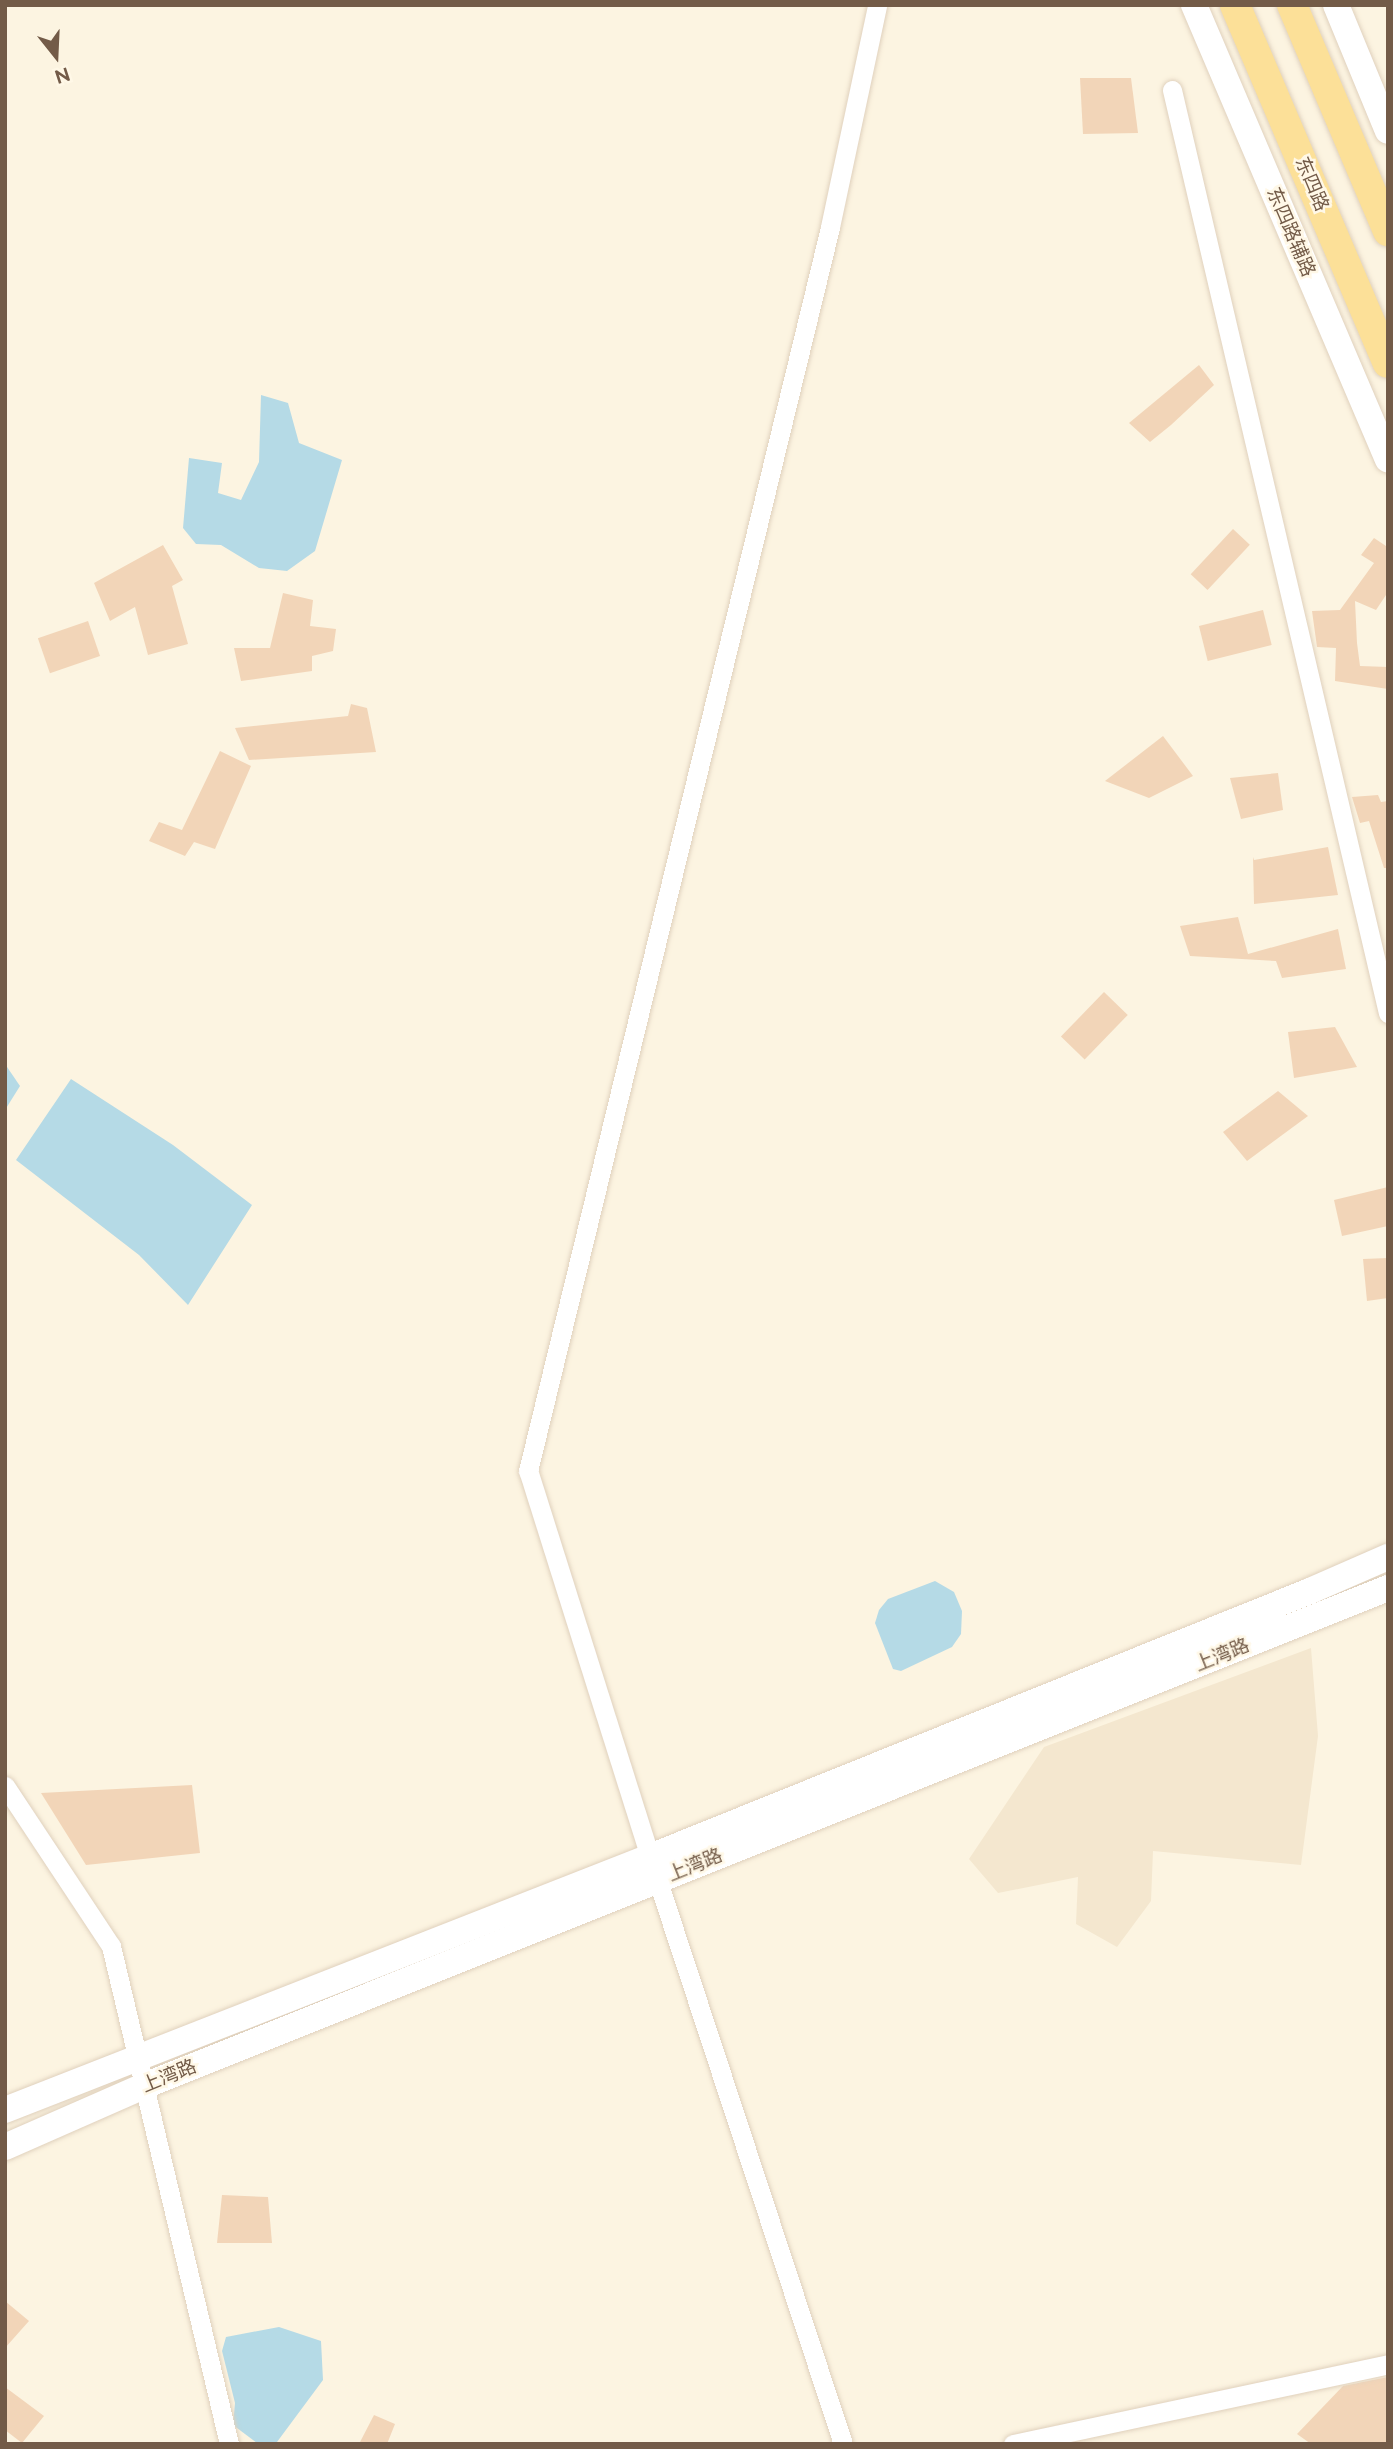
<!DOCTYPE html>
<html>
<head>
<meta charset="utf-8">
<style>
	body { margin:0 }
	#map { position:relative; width:1393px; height:2449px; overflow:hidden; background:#fcf4e1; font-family:Raleway,"Noto Sans SC",sans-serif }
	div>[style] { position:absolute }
	.residential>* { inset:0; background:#f4e7cf }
	.water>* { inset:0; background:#b5dae6 }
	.building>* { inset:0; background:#f2d5b8; transform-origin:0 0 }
	.roads { filter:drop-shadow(0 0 2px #e0d1bd) drop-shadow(0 0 2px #e0d1bd) }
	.street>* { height:19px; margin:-9.5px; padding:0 9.5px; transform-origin:9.5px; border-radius:9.5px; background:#fff }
	.secondary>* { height:26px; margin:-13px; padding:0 13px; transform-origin:13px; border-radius:13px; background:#fff }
	.primary>* { height:30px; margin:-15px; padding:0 15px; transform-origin:15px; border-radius:15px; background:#fce098 }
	span { translate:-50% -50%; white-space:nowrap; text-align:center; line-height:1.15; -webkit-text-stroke:5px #fff8e7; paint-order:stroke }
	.street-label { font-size:19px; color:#735b48 }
	.frame { position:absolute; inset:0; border:7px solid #735b48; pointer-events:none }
	.north { position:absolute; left:21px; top:21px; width:70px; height:70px; -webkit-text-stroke:5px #fff8e7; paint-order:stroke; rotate:162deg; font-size:19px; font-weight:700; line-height:28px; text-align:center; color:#735b48 }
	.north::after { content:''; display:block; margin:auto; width:24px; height:32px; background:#735b48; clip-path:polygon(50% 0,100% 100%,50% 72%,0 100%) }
</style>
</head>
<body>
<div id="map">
	<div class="residential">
		<i style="clip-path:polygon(1311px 1648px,1318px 1736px,1301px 1865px,1153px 1851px,1151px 1901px,1117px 1947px,1076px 1924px,1078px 1877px,998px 1893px,969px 1859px,1044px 1747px)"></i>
	</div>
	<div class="water">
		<i style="clip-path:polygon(261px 395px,288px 403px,299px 443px,342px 460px,315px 551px,287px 571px,259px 568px,221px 545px,196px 544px,183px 528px,189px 458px,222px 463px,218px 493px,241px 500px,259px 462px)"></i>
		<i style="clip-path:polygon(5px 1064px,20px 1086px,5px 1110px)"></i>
		<i style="clip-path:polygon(71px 1079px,173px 1145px,252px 1205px,188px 1305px,139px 1255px,16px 1160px)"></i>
		<i style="clip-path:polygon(935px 1581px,954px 1592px,962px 1611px,961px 1634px,952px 1647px,901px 1671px,893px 1669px,875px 1623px,879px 1610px,888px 1599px)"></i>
		<i style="clip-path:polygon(279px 2327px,321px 2341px,323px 2380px,277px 2442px,257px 2443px,233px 2425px,235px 2403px,222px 2351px,226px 2337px)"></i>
	</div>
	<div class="building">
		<i style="clip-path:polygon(1080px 78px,1131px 78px,1138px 133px,1083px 134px)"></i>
		<i style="clip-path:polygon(1199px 365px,1214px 385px,1171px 425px,1150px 442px,1129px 423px)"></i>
		<i style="left:1233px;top:529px;width:23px;height:62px;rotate:43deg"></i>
		<i style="clip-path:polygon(1374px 538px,1386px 546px,1388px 543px,1388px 592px,1376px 610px,1355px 601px,1357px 643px,1360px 666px,1388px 667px,1388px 689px,1335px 681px,1336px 648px,1317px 647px,1312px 611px,1340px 610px,1374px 563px,1361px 555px)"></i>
		<i style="clip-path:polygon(163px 545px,183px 580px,172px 586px,188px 644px,148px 655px,135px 607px,110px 621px,94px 583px)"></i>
		<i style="clip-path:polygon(283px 593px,313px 600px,310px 626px,336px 629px,333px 651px,312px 656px,312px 671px,241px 681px,234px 648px,270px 648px)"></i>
		<i style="left:1263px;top:610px;width:36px;height:66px;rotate:76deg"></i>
		<i style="left:88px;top:621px;width:37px;height:53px;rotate:71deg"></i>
		<i style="clip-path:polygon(351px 704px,367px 708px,376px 752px,249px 760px,235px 728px,348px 716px)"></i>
		<i style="clip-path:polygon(1163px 736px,1193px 776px,1149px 798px,1105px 781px)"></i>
		<i style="clip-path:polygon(220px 751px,251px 766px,215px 849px,194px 842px,185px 856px,149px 841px,159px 822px,182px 830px)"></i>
		<i style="clip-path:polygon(1278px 773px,1283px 810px,1241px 819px,1230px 778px)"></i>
		<i style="clip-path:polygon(1378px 795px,1381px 802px,1388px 801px,1388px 868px,1384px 868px,1369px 821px,1360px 823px,1352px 797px)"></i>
		<i style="clip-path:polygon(1328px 847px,1338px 895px,1254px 904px,1253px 857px,1254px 860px)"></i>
		<i style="clip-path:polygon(1238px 917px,1248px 954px,1338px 929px,1346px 969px,1282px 978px,1276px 961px,1190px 956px,1180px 926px)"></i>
		<i style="left:1104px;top:992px;width:33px;height:62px;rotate:44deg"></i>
		<i style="clip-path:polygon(1335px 1027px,1357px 1067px,1294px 1078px,1288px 1032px)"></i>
		<i style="clip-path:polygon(1278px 1091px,1308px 1116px,1247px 1161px,1223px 1132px)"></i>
		<i style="clip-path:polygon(1388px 1187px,1388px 1226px,1342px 1236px,1334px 1200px)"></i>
		<i style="clip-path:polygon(1388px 1258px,1388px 1298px,1367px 1301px,1363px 1259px)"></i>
		<i style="clip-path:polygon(192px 1785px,200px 1853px,86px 1865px,41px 1793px)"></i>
		<i style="clip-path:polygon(222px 2195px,268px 2197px,272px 2243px,217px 2243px)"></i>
		<i style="clip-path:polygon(5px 2301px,29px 2321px,5px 2348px)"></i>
		<i style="clip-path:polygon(1388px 2377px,1388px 2444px,1311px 2444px,1297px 2434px,1343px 2386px)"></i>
		<i style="clip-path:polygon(5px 2387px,44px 2416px,22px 2443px,5px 2430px)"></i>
		<i style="clip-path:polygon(374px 2415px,395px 2424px,387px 2444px,359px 2444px)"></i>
	</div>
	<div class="roads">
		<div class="street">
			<i style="left:1172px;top:90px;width:948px;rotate:76.83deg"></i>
			<i style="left:5px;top:1786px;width:192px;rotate:56.5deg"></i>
			<i style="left:111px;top:1946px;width:512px;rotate:76.67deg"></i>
			<i style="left:843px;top:2444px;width:618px;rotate:-108.2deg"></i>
			<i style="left:650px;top:1857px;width:405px;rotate:-107.5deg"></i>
			<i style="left:528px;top:1471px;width:1280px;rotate:-76.35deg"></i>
			<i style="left:830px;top:227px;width:227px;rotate:-78deg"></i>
			<i style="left:1013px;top:2444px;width:383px;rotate:-12deg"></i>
		</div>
		<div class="secondary">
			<i style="left:1194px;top:5px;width:494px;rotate:66.9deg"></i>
			<i style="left:1336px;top:5px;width:136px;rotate:67.6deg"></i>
			<i style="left:5px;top:2110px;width:693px;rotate:-21.42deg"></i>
			<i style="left:650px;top:1857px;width:712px;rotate:-21.95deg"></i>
			<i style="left:1310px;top:1591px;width:85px;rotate:-23.6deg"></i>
			<i style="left:5px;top:2147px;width:152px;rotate:-23.7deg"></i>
			<i style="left:144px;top:2086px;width:1340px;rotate:-21.82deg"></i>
		</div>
		<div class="primary">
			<i style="left:1235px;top:5px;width:389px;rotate:66.9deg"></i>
			<i style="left:1292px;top:5px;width:246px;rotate:67deg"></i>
		</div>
	</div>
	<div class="street-label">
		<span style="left:1312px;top:184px;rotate:67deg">东四路</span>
		<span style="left:1291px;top:232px;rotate:67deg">东四路辅路</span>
		<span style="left:1222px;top:1655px;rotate:-22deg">上湾路</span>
		<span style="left:695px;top:1865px;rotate:-22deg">上湾路</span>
		<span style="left:169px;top:2076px;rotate:-22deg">上湾路</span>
	</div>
	<div class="frame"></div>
	<div class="north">N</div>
</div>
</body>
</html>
